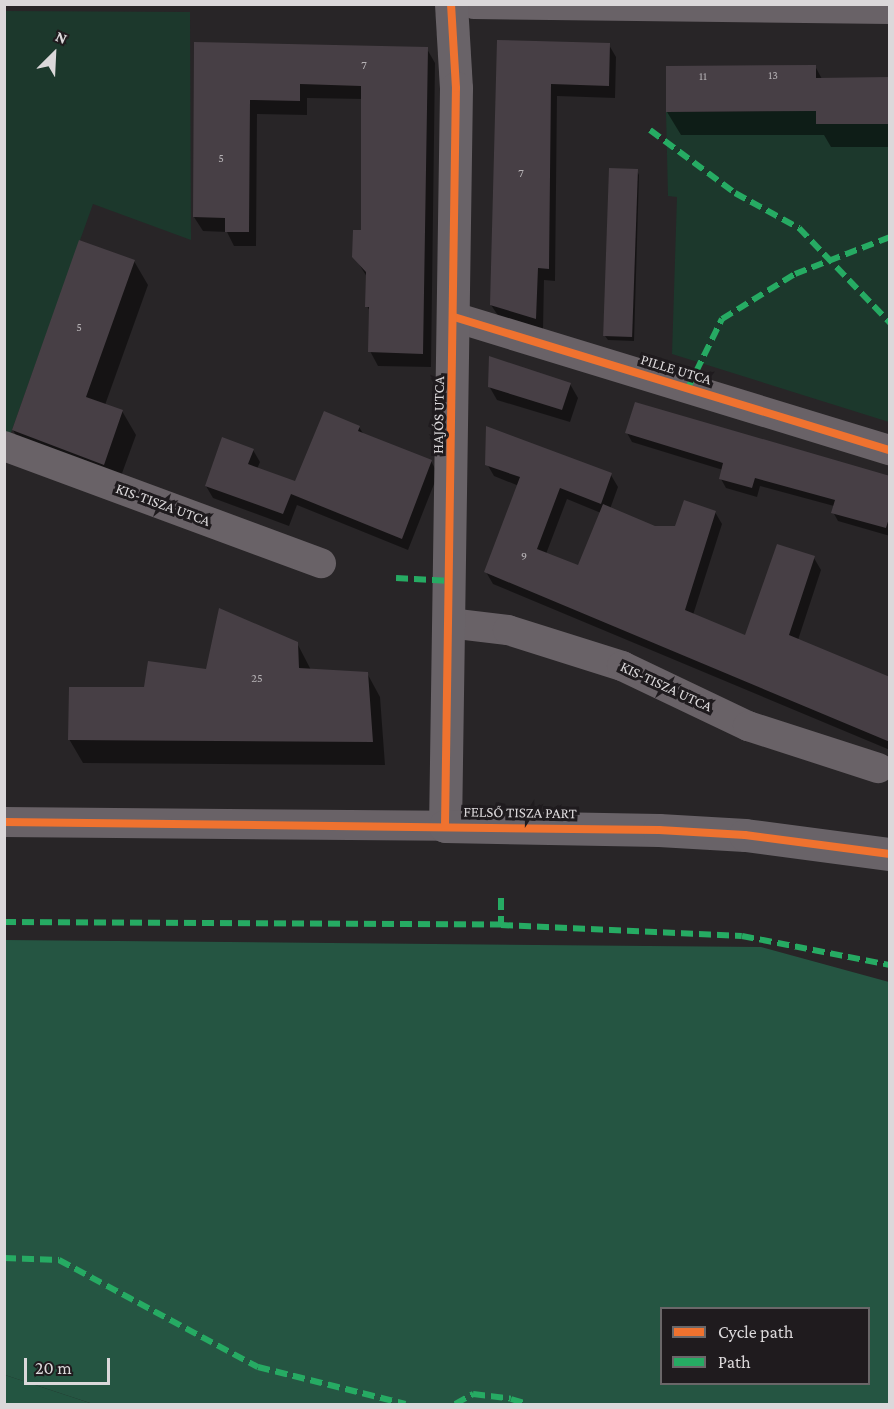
<!DOCTYPE html>
<html>
<head>
<meta charset="utf-8">
<style>
	body { margin:0 }
	#map { position:relative; width:894px; height:1409px; overflow:hidden; background:#282527; font-family:"Crimson Pro",serif }
	div>[style] { position:absolute }
	.green>* { inset:0; background:#1c382c }
	.forest>* { inset:0; background:#255542 }
	.water>* { inset:0; background:#235541 }
	.shadow>* { inset:0; background:#0007 }
	.building>* { inset:0; background:#473f45; transform-origin:0 0 }
	.minor>* { height:30px; margin:-15px; padding:0 15px; transform-origin:15px; border-radius:15px; background:#696267 }
	.major>* { height:33px; margin:-16.5px; padding:0 16.5px; transform-origin:16.5px; border-radius:16.5px; background:#696368 }
	.quiet>* { height:6px; margin-top:-3px; transform-origin:0; background:repeating-linear-gradient(90deg,#26ab63 0 12px,transparent 0 18px) }
	.cycleway>* { height:8px; margin:-4px; padding:0 4px; transform-origin:4px; border-radius:4px; background:#ef722f }
	span { translate:-50% -50%; white-space:nowrap; text-align:center; line-height:1.15; -webkit-text-stroke:6px #1f1b1e; paint-order:stroke }
	.number-label { font-size:12px; color:#b6b2b5 }
	.number-label span { -webkit-text-stroke-width:0 }
	.street-label { font-size:15px; color:#dbd8da }
	.frame { position:absolute; inset:0; border:6px solid #dbd8da; pointer-events:none }
	.legend { position:absolute; left:660px; top:1307px; width:210px; height:78px; box-sizing:border-box; background:#1f1b1e; border:2px solid #6a6769; margin:0; padding:8px 10px; list-style:none; font-size:18px; color:#dbd8da }
	.legend li { display:flex; align-items:center; gap:12px; height:30px }
	.legend b { width:30px; border:2px solid #6a6769 }
	.north { position:absolute; left:24px; top:24px; width:60px; height:60px; -webkit-text-stroke:4px #1f1b1e; paint-order:stroke; rotate:24deg; font-size:16px; font-weight:700; line-height:24px; text-align:center; color:#dbd8da }
	.north::after { content:''; display:block; margin:auto; width:21px; height:27px; background:#dbd8da; clip-path:polygon(50% 0,100% 100%,50% 72%,0 100%) }
	.scale { position:absolute; left:24px; top:1358px; width:86px; height:27px; box-sizing:border-box; border:3px solid #dbd8da; border-top:0; padding-left:8px; font-size:18px; line-height:21px; white-space:nowrap; color:#dbd8da; -webkit-text-stroke:4px #1f1b1e; paint-order:stroke }
</style>
</head>
<body>
<div id="map">
	<div class="green">
		<i style="clip-path:polygon(5px 11px,190px 12px,191px 240px,93px 204px,8px 441px,5px 439px)"></i>
		<i style="clip-path:polygon(816px 111px,816px 124px,889px 124px,889px 422px,672px 354px,677px 197px,668px 196px,666px 112px)"></i>
	</div>
	<div class="forest">
		<i style="clip-path:polygon(evenodd,5px 940px,761px 947px,889px 982px,889px 1404px,93px 1404px,5px 1375px,5px 940px,662px 1308px,868px 1308px,868px 1384px,662px 1384px,662px 1308px)"></i>
	</div>
	<div class="water">
		<i style="clip-path:polygon(5px 1375px,93px 1404px,5px 1404px)"></i>
	</div>
	<div class="shadow">
		<i style="clip-path:polygon(498px 42px,609px 45px,616px 57px,615px 98px,557px 96px,555px 281px,544px 280px,543px 330px,499px 317px,491px 305px)"></i>
		<i style="clip-path:polygon(196px 44px,427px 49px,435px 63px,431px 367px,378px 366px,370px 351px,371px 313px,367px 306px,367px 277px,354px 256px,363px 232px,363px 99px,307px 98px,307px 115px,257px 114px,256px 246px,234px 246px,227px 232px,203px 231px,194px 217px)"></i>
		<i style="clip-path:polygon(815px 66px,822px 79px,890px 79px,890px 147px,831px 147px,824px 135px,681px 135px,667px 112px)"></i>
		<i style="clip-path:polygon(637px 171px,639px 175px,634px 341px,608px 340px,605px 336px)"></i>
		<i style="clip-path:polygon(134px 261px,148px 285px,105px 405px,122px 411px,136px 435px,117px 487px,27px 454px,13px 430px)"></i>
		<i style="clip-path:polygon(570px 384px,578px 398px,570px 422px,497px 400px,489px 386px)"></i>
		<i style="clip-path:polygon(359px 427px,364px 435px,431px 461px,438px 474px,408px 550px,297px 505px,289px 526px,213px 498px,206px 486px,253px 450px,260px 462px,257px 469px,296px 483px)"></i>
		<i style="clip-path:polygon(627px 433px,890px 478px,890px 536px,838px 521px,833px 512px,834px 506px,760px 486px,757px 497px,726px 488px,721px 479px,723px 470px,632px 442px)"></i>
		<i style="clip-path:polygon(evenodd,487px 464px,611px 475px,618px 487px,610px 509px,655px 527px,676px 527px,715px 512px,722px 524px,693px 615px,746px 637px,814px 558px,821px 570px,798px 640px,890px 678px,890px 750px,493px 584px,486px 572px,519px 486px,494px 476px,487px 464px,567px 499px,601px 513px,579px 567px,546px 554px,567px 499px)"></i>
		<i style="clip-path:polygon(297px 643px,311px 670px,367px 673px,380px 697px,385px 765px,83px 763px,69px 739px,145px 688px)"></i>
	</div>
	<div class="building">
		<i style="clip-path:polygon(497px 40px,610px 43px,609px 86px,551px 84px,549px 269px,538px 268px,536px 319px,490px 305px)"></i>
		<i style="clip-path:polygon(194px 42px,428px 47px,423px 354px,368px 352px,369px 307px,365px 307px,366px 272px,352px 257px,353px 230px,361px 230px,361px 86px,300px 84px,300px 101px,250px 100px,249px 232px,225px 232px,225px 218px,193px 217px)"></i>
		<i style="clip-path:polygon(816px 65px,816px 78px,890px 77px,890px 124px,816px 124px,816px 111px,666px 112px,666px 66px)"></i>
		<i style="left:609px;top:168px;width:29px;height:168px;rotate:2deg"></i>
		<i style="clip-path:polygon(79px 240px,135px 260px,86px 397px,123px 410px,104px 465px,12px 430px)"></i>
		<i style="clip-path:polygon(489px 356px,571px 383px,562px 410px,488px 387px)"></i>
		<i style="clip-path:polygon(635px 402px,890px 476px,890px 515px,886px 528px,831px 513px,835px 500px,755px 478px,752px 488px,719px 479px,723px 463px,625px 433px)"></i>
		<i style="clip-path:polygon(324px 411px,360px 426px,358px 431px,432px 460px,402px 539px,291px 494px,283px 514px,205px 486px,222px 437px,254px 449px,248px 464px,295px 481px)"></i>
		<i style="clip-path:polygon(486px 426px,612px 473px,601px 504px,560px 488px,537px 549px,578px 565px,603px 504px,655px 526px,675px 526px,684px 500px,716px 511px,685px 610px,745px 635px,777px 544px,815px 556px,789px 635px,890px 677px,890px 742px,484px 572px,520px 477px,485px 465px)"></i>
		<i style="clip-path:polygon(219px 608px,298px 642px,299px 668px,368px 672px,373px 742px,68px 740px,69px 687px,144px 687px,148px 661px,206px 669px)"></i>
	</div>
	<div class="minor">
		<i style="left:474px;top:4px;width:416px;rotate:0.7deg"></i>
		<i style="left:454px;top:317px;width:456px;rotate:17deg"></i>
		<i style="left:4px;top:446px;width:338px;rotate:20.3deg"></i>
		<i style="left:449px;top:623px;width:59px;rotate:6.8deg"></i>
		<i style="left:508px;top:630px;width:120px;rotate:17.5deg"></i>
		<i style="left:622px;top:666px;width:140px;rotate:25.5deg"></i>
		<i style="left:748px;top:726px;width:137px;rotate:17.9deg"></i>
		<i style="left:4px;top:822px;width:441px;rotate:0.5deg"></i>
	</div>
	<div class="major">
		<i style="left:451px;top:4px;width:84px;rotate:86.6deg"></i>
		<i style="left:456px;top:88px;width:738px;rotate:90.85deg"></i>
		<i style="left:445px;top:826px;width:214px;rotate:1.1deg"></i>
		<i style="left:659px;top:830px;width:86px;rotate:3.3deg"></i>
		<i style="left:745px;top:835px;width:146px;rotate:7.5deg"></i>
	</div>
	<div class="quiet">
		<i style="left:650px;top:130px;width:106px;rotate:36.5deg"></i>
		<i style="left:735px;top:193px;width:73px;rotate:28.7deg"></i>
		<i style="left:799px;top:228px;width:132px;rotate:46.2deg"></i>
		<i style="left:688px;top:388px;width:77px;rotate:-63.8deg"></i>
		<i style="left:722px;top:319px;width:86px;rotate:-31.7deg"></i>
		<i style="left:795px;top:274px;width:102px;rotate:-21.3deg"></i>
		<i style="left:396px;top:578px;width:55px;rotate:3.1deg"></i>
		<i style="left:501px;top:898px;width:27px;rotate:90deg"></i>
		<i style="left:4px;top:922px;width:497px;rotate:0.3deg"></i>
		<i style="left:501px;top:925px;width:241px;rotate:2.6deg"></i>
		<i style="left:742px;top:936px;width:151px;rotate:11.1deg"></i>
		<i style="left:4px;top:1258px;width:55px;rotate:2.1deg"></i>
		<i style="left:59px;top:1260px;width:226px;rotate:28.3deg"></i>
		<i style="left:258px;top:1367px;width:152px;rotate:14.1deg"></i>
		<i style="left:455px;top:1404px;width:21px;rotate:-29deg"></i>
		<i style="left:473px;top:1394px;width:38px;rotate:7deg"></i>
		<i style="left:511px;top:1399px;width:17px;rotate:17deg"></i>
	</div>
	<div class="cycleway">
		<i style="left:454px;top:317px;width:456px;rotate:17deg"></i>
		<i style="left:4px;top:822px;width:655px;rotate:0.7deg"></i>
		<i style="left:659px;top:830px;width:86px;rotate:3.3deg"></i>
		<i style="left:745px;top:835px;width:146px;rotate:7.5deg"></i>
		<i style="left:445px;top:826px;width:738px;rotate:-89.15deg"></i>
		<i style="left:456px;top:88px;width:84px;rotate:-93.4deg"></i>
	</div>
	<div class="number-label">
		<span style="left:364px;top:66px">7</span>
		<span style="left:773px;top:76px">13</span>
		<span style="left:703px;top:77px">11</span>
		<span style="left:221px;top:159px">5</span>
		<span style="left:521px;top:174px">7</span>
		<span style="left:79px;top:328px">5</span>
		<span style="left:524px;top:557px">9</span>
		<span style="left:257px;top:679px">25</span>
	</div>
	<div class="street-label">
		<span style="left:676px;top:370px;rotate:17deg">PILLE UTCA</span>
		<span style="left:439px;top:415px;rotate:-89deg">HAJÓS UTCA</span>
		<span style="left:163px;top:505px;rotate:20deg">KIS-TISZA UTCA</span>
		<span style="left:666px;top:687px;rotate:25deg">KIS-TISZA UTCA</span>
		<span style="left:520px;top:813px;rotate:1deg">FELSŐ TISZA PART</span>
	</div>
	<div class="frame"></div>
	<ul class="legend">
	<li><b style="height:8px;background:#ef722f"></b>Cycle path</li>
	<li><b style="height:8px;background:#26ab63"></b>Path</li>
	</ul>
	<div class="north">N</div>
	<div class="scale">20 m</div>
</div>
</body>
</html>
